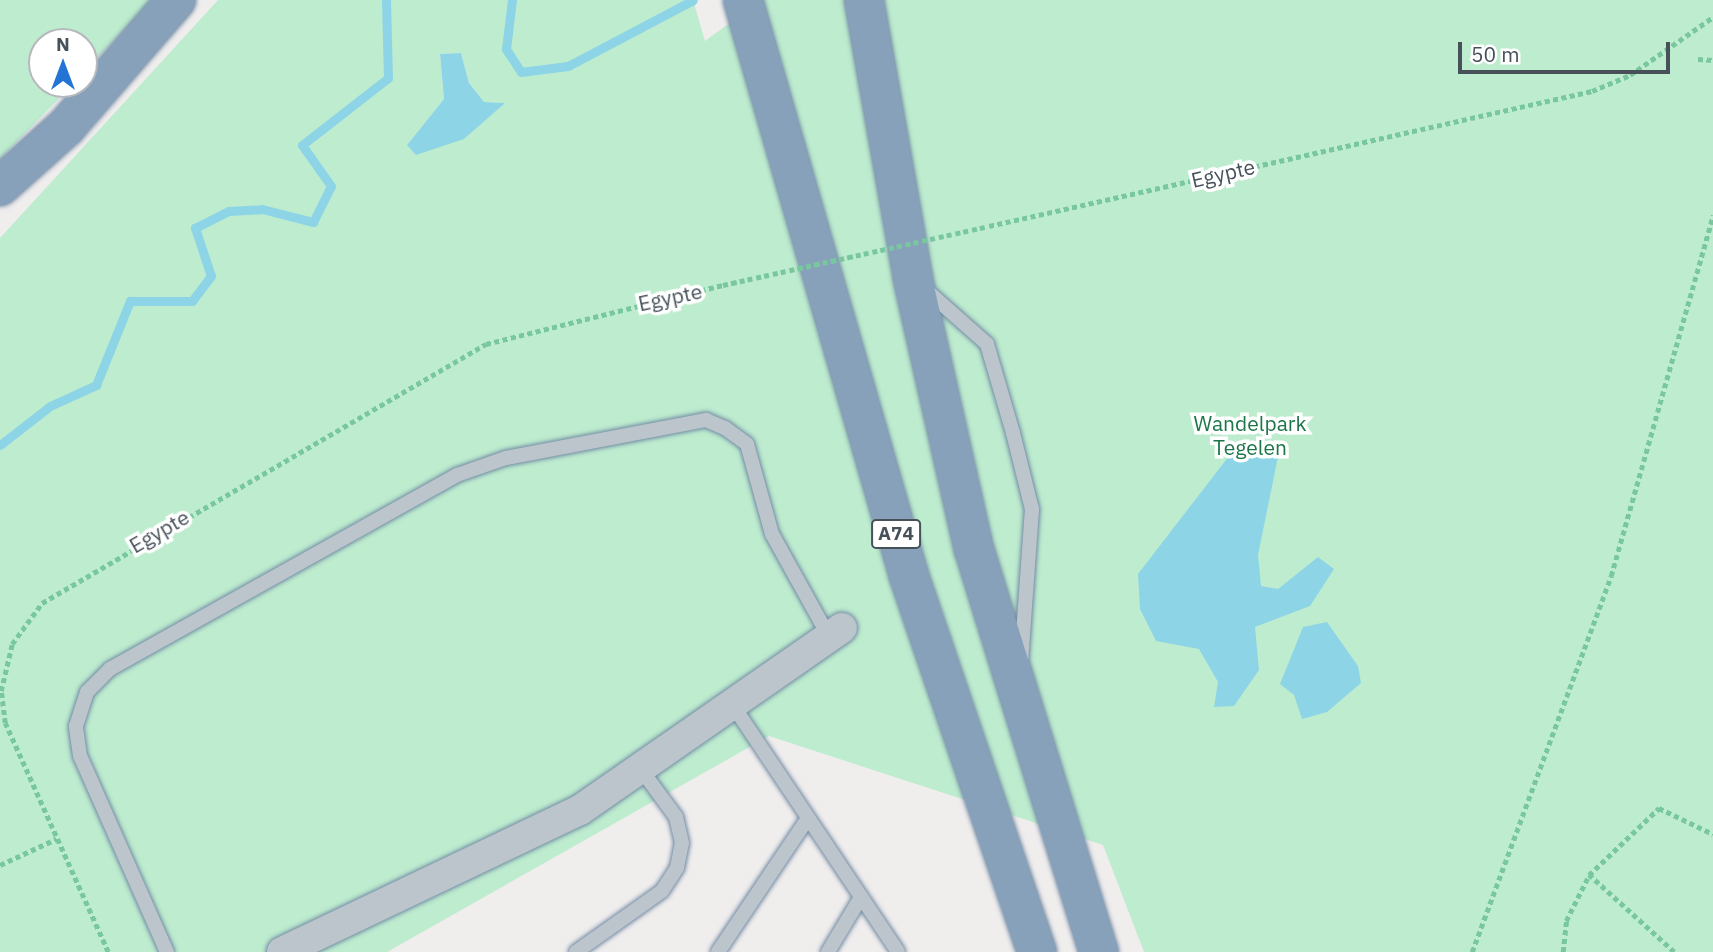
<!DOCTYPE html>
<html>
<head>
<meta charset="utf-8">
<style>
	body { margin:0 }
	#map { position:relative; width:1713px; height:952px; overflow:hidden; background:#f0eded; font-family:"IBM Plex Sans",sans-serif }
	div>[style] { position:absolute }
	.green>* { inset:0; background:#beeccf }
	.water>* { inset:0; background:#8dd5e6 }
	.stream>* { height:9px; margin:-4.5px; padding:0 4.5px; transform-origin:4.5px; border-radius:4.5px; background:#8dd5e6 }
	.path>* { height:4.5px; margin-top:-2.25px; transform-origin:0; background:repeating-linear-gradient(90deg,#78c79f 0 5px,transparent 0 8.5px) }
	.roads { filter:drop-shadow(0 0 2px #738ca5) drop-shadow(0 0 2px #738ca5) }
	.lane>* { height:14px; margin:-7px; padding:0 7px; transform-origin:7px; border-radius:7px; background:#bcc5cc }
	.street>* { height:30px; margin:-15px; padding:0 15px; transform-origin:15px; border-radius:15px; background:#bcc5cc }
	.highway>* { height:38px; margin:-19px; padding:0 19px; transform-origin:19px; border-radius:19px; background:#88a1ba }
	.path-bridge>* { height:4.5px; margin-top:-2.25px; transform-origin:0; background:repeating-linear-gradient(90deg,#78c79f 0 5px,transparent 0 8.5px) }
	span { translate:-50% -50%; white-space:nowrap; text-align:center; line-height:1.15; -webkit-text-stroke:7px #fff; paint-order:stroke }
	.shield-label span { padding:2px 5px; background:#fff; border:2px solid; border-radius:5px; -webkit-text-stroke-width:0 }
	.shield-label { font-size:19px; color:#47515a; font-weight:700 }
	.street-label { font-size:21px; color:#47515a }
	.park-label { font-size:21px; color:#1c7648 }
	.north { position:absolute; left:28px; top:28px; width:70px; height:70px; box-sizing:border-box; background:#fff; border:2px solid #b5b9bd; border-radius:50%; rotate:0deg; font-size:19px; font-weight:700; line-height:28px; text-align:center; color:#47515a }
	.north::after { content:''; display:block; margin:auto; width:24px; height:32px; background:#2374d4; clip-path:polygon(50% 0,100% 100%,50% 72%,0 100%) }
	.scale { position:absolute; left:1458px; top:42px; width:212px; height:32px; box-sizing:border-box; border:4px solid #47515a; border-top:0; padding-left:9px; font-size:21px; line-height:24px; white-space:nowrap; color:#47515a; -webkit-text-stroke:5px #fff; paint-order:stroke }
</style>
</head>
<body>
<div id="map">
	<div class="green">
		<i style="clip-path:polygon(0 0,153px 0,84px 72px,84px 42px,42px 42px,42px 84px,73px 84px,0 159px)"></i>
		<i style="clip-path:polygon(evenodd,218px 0,693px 0,705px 41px,761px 0,1713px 0,1713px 952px,1144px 952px,1103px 845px,769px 736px,387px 952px,0 952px,0 238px,218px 0,461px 53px,469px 83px,484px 102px,504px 103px,407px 145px,444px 99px,440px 54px,461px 53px)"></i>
	</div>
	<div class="water">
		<i style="clip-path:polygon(461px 53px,469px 83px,484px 102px,505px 103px,464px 139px,416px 155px,407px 145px,444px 99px,440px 54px)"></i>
		<i style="clip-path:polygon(1258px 444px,1279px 452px,1258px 555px,1261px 586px,1278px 589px,1318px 557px,1334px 569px,1310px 606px,1255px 627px,1259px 670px,1234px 706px,1214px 707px,1218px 682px,1199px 649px,1156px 641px,1140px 609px,1138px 574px,1229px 456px)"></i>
		<i style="clip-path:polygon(1327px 622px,1358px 666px,1361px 683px,1327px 712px,1302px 719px,1294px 695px,1280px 684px,1303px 627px)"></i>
	</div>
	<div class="stream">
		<i style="left:512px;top:0;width:49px;rotate:97deg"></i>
		<i style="left:506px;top:49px;width:27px;rotate:57deg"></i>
		<i style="left:521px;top:72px;width:47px;rotate:-7.3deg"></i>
		<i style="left:568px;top:66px;width:141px;rotate:-27.8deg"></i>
		<i style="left:0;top:445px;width:63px;rotate:-38deg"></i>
		<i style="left:50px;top:406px;width:51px;rotate:-24.5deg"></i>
		<i style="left:96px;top:385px;width:91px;rotate:-68deg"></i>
		<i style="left:130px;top:301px;width:62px"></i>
		<i style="left:192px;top:301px;width:31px;rotate:-53deg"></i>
		<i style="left:211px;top:276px;width:51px;rotate:-108.4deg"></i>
		<i style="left:195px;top:228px;width:38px;rotate:-27deg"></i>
		<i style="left:229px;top:211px;width:33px;rotate:-3deg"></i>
		<i style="left:262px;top:209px;width:53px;rotate:14.3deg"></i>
		<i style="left:313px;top:222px;width:40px;rotate:-63.4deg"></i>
		<i style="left:331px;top:186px;width:50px;rotate:-125.3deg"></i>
		<i style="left:302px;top:145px;width:109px;rotate:-37.9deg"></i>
		<i style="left:388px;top:78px;width:78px;rotate:-91.5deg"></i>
	</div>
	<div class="path">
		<i style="left:1698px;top:59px;width:15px;rotate:4deg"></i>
		<i style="left:989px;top:226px;width:618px;rotate:-12.62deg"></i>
		<i style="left:1592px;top:91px;width:41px;rotate:-22.8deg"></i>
		<i style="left:1630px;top:75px;width:101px;rotate:-34.9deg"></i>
		<i style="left:0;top:865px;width:62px;rotate:-24.9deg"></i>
		<i style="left:108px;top:952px;width:251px;rotate:-114.2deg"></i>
		<i style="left:5px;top:723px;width:32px;rotate:-97deg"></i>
		<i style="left:1px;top:691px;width:48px;rotate:-76.8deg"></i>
		<i style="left:12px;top:644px;width:51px;rotate:-53.8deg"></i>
		<i style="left:42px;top:603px;width:514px;rotate:-30.26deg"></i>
		<i style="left:486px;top:344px;width:244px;rotate:-14deg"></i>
		<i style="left:1472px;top:952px;width:401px;rotate:-69.7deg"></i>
		<i style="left:1611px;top:576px;width:375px;rotate:-74.2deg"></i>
		<i style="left:1563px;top:952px;width:31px;rotate:-84deg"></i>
		<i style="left:1566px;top:921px;width:51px;rotate:-63.4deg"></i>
		<i style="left:1674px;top:952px;width:115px;rotate:-137.8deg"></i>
		<i style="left:1589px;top:875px;width:97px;rotate:-43.7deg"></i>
		<i style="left:1659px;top:808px;width:60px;rotate:25.7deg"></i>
	</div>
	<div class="roads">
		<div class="lane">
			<i style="left:925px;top:289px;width:83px;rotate:41.6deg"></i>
			<i style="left:987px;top:344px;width:93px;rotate:73.7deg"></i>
			<i style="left:1013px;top:433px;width:78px;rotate:76deg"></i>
			<i style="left:1032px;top:509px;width:152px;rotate:94.1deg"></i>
			<i style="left:732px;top:704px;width:298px;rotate:56.2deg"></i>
			<i style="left:167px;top:952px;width:214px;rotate:-113.9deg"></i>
			<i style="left:80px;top:756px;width:30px;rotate:-98deg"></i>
			<i style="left:76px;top:726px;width:36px;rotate:-72deg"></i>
			<i style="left:87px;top:692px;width:33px;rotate:-45deg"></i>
			<i style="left:110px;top:669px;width:398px;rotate:-29.2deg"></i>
			<i style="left:457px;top:475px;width:52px;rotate:-19.1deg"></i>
			<i style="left:506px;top:458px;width:204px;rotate:-10.8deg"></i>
			<i style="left:706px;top:420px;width:21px;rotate:23deg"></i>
			<i style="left:725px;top:428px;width:27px;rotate:36deg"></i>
			<i style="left:747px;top:444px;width:93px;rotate:74.5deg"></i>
			<i style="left:772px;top:534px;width:118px;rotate:61deg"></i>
			<i style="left:576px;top:952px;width:105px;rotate:-35.3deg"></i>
			<i style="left:662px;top:891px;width:27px;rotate:-57deg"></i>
			<i style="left:677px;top:868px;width:25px;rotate:-79deg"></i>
			<i style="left:682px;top:843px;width:27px;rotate:-103deg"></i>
			<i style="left:676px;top:817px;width:61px;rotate:-126.3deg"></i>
			<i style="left:718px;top:952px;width:161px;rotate:-56.1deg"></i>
			<i style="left:828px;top:952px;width:64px;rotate:-59deg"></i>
		</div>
		<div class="street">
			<i style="left:282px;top:952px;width:330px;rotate:-25.5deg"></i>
			<i style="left:580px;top:810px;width:319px;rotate:-34.8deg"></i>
		</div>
		<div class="highway">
			<i style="left:743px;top:0;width:599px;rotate:73.92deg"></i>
			<i style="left:909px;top:576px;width:397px;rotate:71.2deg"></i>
			<i style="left:864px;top:0;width:283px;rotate:80deg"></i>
			<i style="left:913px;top:279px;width:277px;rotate:77.3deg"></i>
			<i style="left:974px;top:549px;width:422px;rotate:72.8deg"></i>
			<i style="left:0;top:186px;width:89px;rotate:-41.8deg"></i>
			<i style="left:66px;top:127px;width:168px;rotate:-49.1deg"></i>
		</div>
	</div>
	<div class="path-bridge">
		<i style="left:723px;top:285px;width:272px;rotate:-12.5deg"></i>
	</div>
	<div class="shield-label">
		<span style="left:896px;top:534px">A74</span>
	</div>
	<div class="street-label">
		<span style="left:1223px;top:173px;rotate:-13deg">Egypte</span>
		<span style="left:670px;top:297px;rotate:-12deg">Egypte</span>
		<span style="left:159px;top:531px;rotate:-30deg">Egypte</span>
	</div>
	<div class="park-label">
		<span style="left:1250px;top:435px">Wandelpark<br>Tegelen</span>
	</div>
	<div class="north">N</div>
	<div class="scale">50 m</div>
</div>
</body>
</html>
